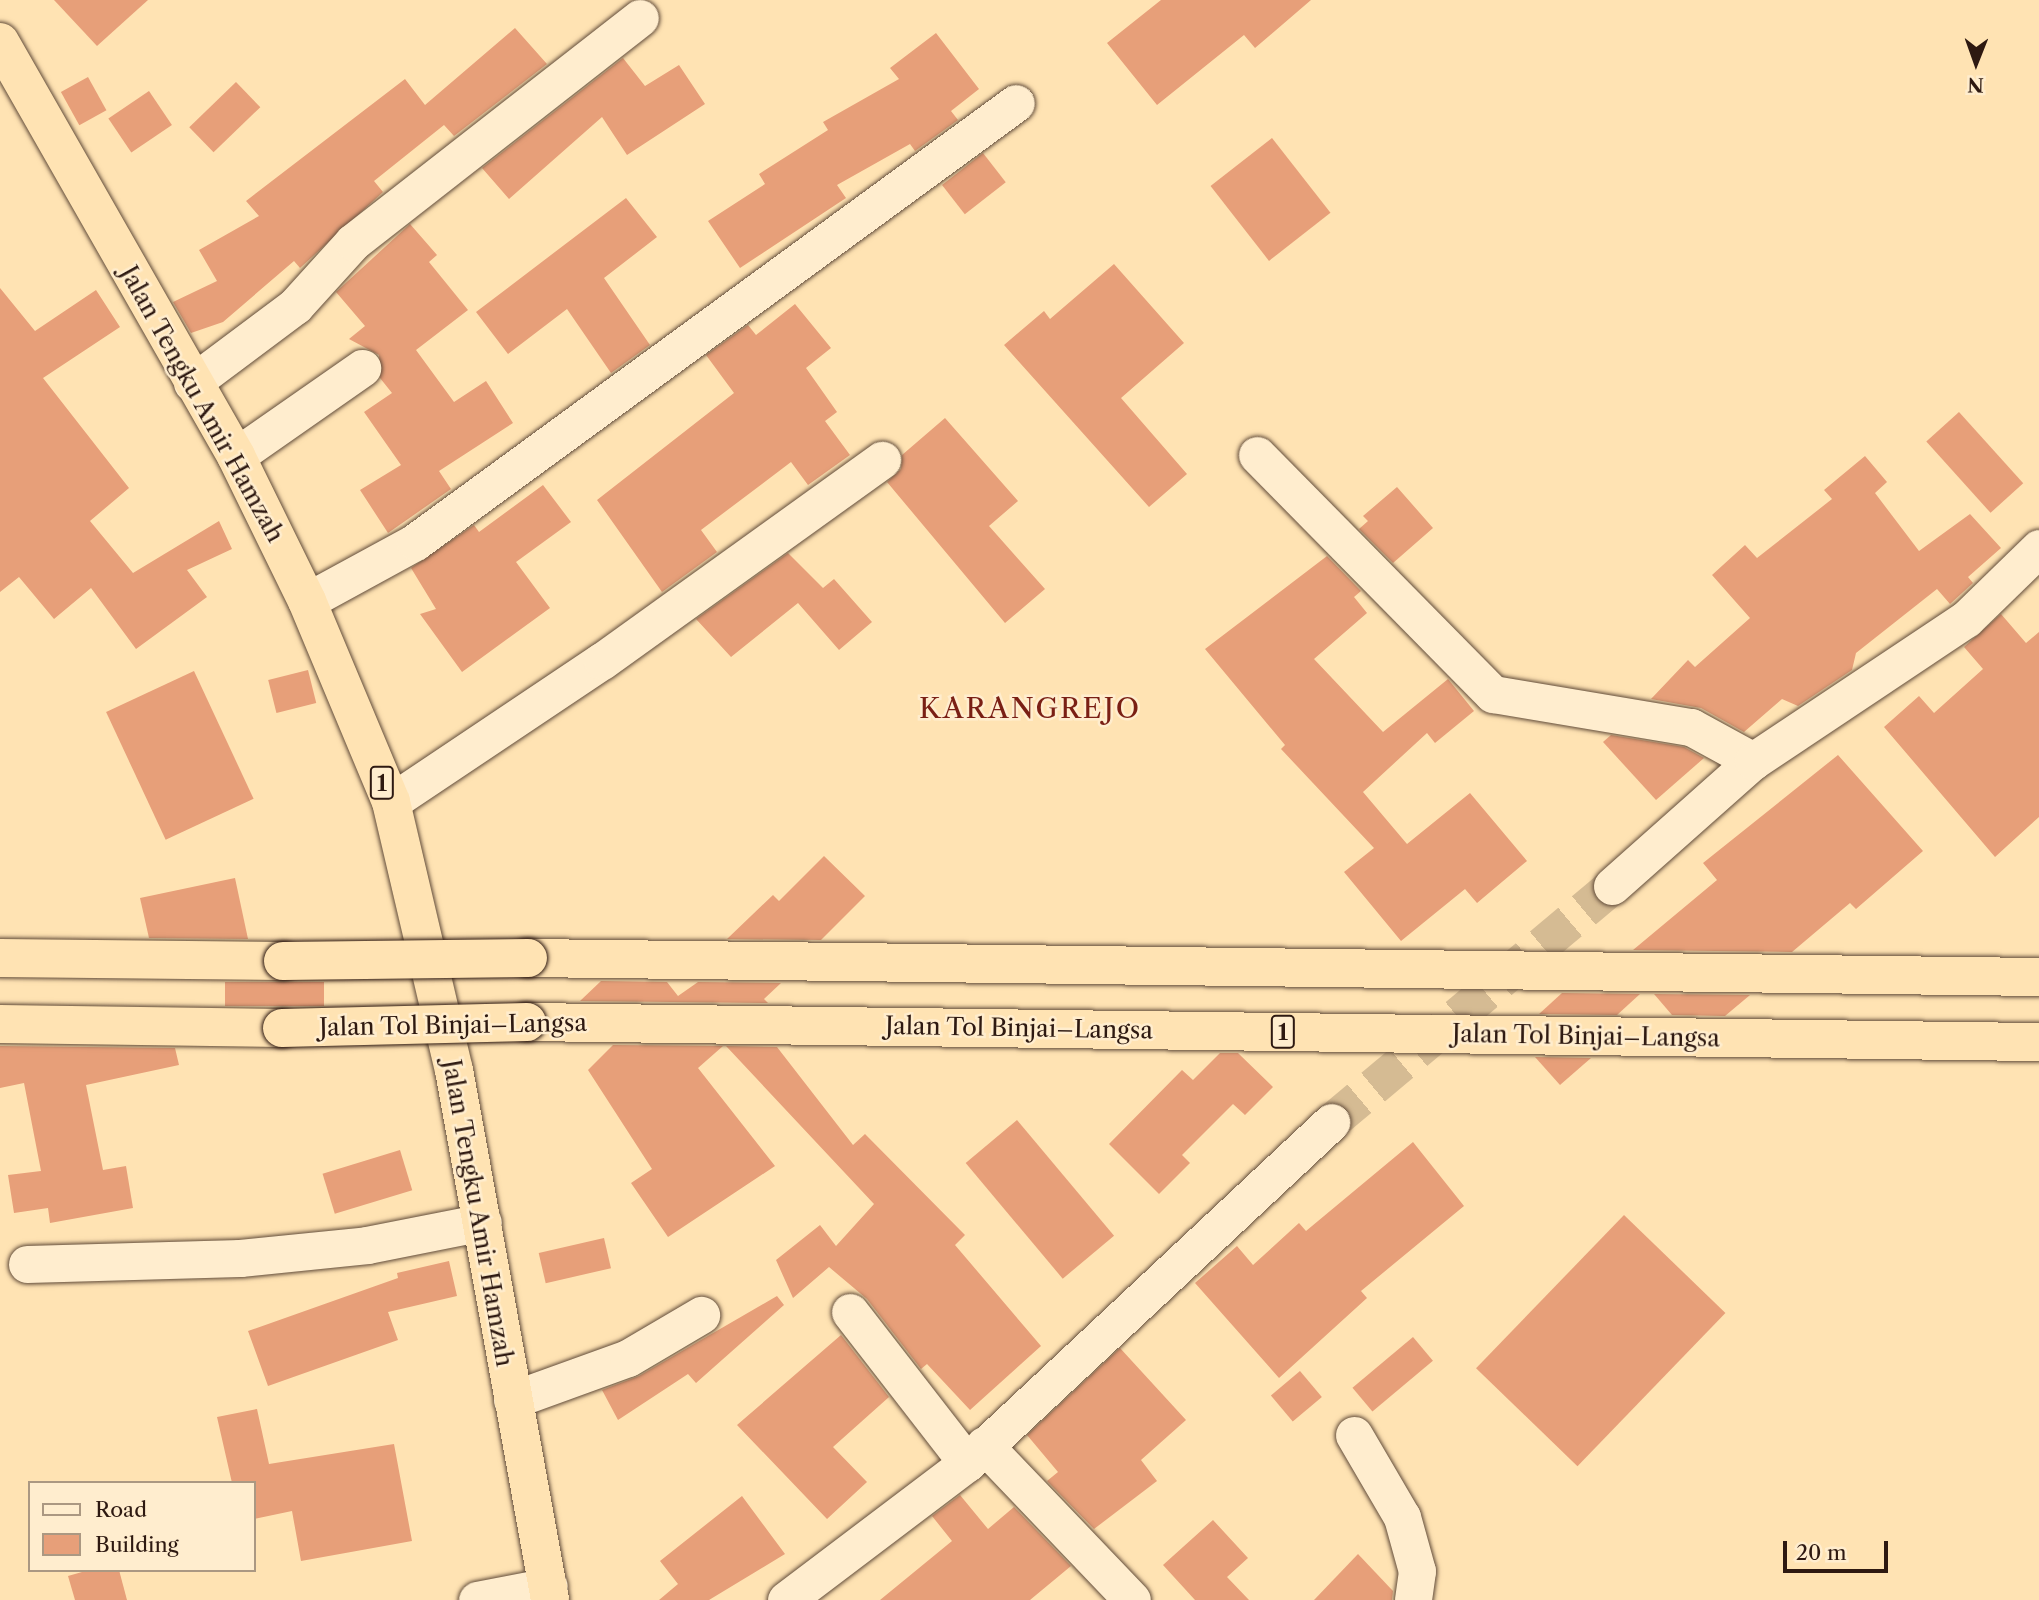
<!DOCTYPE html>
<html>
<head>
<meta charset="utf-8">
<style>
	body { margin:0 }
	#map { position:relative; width:2039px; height:1600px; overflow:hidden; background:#ffe3b3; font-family:"Libre Caslon Text",serif }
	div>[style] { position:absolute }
	.building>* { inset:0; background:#e79f79; transform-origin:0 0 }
	.minor-tunnel>* { height:37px; margin-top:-18.5px; transform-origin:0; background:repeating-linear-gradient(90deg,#d5bb93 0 37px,transparent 0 55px) }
	.roads { filter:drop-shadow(0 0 2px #624c3a) drop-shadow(0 0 2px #624c3a) }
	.minor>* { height:37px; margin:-18.5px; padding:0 18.5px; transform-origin:18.5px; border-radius:18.5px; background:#ffedce }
	.highway>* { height:38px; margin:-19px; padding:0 19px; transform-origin:19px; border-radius:19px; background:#ffe3b3 }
	.bridges { filter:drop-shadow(0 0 2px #2e1911) drop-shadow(0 0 2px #2e1911) }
	.highway-bridge>* { height:38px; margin:-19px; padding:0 19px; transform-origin:19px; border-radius:19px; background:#ffe3b3 }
	span { translate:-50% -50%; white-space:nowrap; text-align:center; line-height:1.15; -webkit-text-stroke:5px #ffedce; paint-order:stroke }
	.shield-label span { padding:2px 5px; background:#ffedce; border:2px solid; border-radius:5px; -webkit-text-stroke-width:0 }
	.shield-label { font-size:23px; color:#2e1911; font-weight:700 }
	.street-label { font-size:24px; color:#2e1911 }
	.quarter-label { font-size:28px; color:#7a1f14; letter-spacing:2px }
	.legend { position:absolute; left:28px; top:1481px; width:228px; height:91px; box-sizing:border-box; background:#ffedce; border:2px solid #ab9882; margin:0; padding:9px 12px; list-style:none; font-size:21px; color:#2e1911 }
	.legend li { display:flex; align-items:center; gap:14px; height:35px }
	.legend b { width:35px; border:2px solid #ab9882 }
	.north { position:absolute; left:1941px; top:28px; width:70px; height:70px; -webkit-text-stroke:5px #ffedce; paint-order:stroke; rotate:181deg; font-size:19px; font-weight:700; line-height:28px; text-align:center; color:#2e1911 }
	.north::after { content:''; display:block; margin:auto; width:24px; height:32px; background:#2e1911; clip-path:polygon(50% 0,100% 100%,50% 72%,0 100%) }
	.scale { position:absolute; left:1783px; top:1541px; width:105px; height:32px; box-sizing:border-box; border:4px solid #2e1911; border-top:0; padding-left:9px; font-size:21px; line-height:24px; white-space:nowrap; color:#2e1911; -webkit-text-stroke:5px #ffedce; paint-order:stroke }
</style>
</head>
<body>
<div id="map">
	<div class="building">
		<i style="clip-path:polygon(54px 0,148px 0,97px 46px)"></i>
		<i style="clip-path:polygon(1161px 0,1311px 0,1255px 48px,1244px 35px,1157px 105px,1107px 43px)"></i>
		<i style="clip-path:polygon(515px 28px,547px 64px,454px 136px,444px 125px,374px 181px,383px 192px,300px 268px,294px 261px,223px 322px,191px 333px,173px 302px,217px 281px,199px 250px,259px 216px,246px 201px,405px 79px,425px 105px)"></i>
		<i style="clip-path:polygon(936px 33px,979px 89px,951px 111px,958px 120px,915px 151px,910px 144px,837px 185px,846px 198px,740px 268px,708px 221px,765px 184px,759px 174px,828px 130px,823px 122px,899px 79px,890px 68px)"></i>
		<i style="clip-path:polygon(623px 58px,645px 86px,679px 65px,705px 104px,627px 155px,602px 117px,509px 199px,482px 168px)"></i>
		<i style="left:88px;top:77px;width:38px;height:31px;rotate:61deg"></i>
		<i style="left:236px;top:82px;width:35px;height:65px;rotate:46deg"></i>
		<i style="left:149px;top:91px;width:41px;height:49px;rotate:56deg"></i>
		<i style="left:1272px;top:138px;width:95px;height:78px;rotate:52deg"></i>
		<i style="left:983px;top:153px;width:37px;height:52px;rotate:52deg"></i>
		<i style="clip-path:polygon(626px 198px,657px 237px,604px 278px,650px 345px,611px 373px,567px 309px,508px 354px,476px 312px)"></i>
		<i style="clip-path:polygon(410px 224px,437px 255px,429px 262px,468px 310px,416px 350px,454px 402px,486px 381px,513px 423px,439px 471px,451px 489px,388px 533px,360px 490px,401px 465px,364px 412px,392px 393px,380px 378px,379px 355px,349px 339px,365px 326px,336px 292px)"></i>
		<i style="clip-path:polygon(1114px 264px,1184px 343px,1121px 398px,1187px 474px,1149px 507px,1004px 345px,1044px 311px,1050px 319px)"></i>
		<i style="clip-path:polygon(0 288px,35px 331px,96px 290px,120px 327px,43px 378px,129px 488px,90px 521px,133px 573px,219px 521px,232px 549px,187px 570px,207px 597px,136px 649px,91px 588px,54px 619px,19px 577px,0 592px)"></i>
		<i style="clip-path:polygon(795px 304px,831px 348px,806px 368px,837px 412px,825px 421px,850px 455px,808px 485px,791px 462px,701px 530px,717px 552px,662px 592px,597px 500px,734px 393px,706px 355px,748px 325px,756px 335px)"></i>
		<i style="left:1959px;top:412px;width:96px;height:44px;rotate:48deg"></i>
		<i style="clip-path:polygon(945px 418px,1018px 501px,989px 526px,1045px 589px,1005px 623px,887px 482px,901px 469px,902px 455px)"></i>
		<i style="clip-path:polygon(1865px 456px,1887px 482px,1875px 493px,1919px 551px,1970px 514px,2001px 548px,1968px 577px,1973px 583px,1950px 604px,1937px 589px,1856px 653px,1852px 670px,1798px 706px,1782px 699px,1744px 732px,1701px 708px,1651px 699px,1688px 660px,1695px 667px,1750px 618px,1712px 575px,1745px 545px,1757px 558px,1832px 499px,1824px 490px)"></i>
		<i style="clip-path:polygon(543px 485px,571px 522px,516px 562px,550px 608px,462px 672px,420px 614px,436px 609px,411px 568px,474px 525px,479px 532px)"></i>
		<i style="clip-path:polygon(1397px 487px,1433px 528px,1393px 563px,1359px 529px,1368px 521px,1363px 516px)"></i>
		<i style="clip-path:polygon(788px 553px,823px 588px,834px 579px,872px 622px,839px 650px,798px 603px,731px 657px,696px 619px)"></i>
		<i style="clip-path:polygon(1327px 556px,1361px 591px,1354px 597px,1367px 613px,1314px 659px,1383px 732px,1448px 679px,1474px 711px,1435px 743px,1427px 733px,1363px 792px,1407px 844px,1470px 793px,1527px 861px,1477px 903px,1465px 889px,1401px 941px,1344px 872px,1374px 848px,1281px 749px,1285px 745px,1205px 649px)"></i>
		<i style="clip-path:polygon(2001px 614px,2026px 643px,2039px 632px,2039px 817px,1995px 857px,1884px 727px,1919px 696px,1934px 713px,1983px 669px,1964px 647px)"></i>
		<i style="left:308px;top:670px;width:34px;height:41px;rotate:76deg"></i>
		<i style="left:194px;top:671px;width:141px;height:97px;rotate:65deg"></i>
		<i style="clip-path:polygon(1611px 735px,1684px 747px,1704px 758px,1656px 800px,1603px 742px)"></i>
		<i style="clip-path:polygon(1838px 755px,1923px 851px,1856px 909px,1850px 903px,1792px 952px,1633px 950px,1717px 880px,1703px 863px)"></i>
		<i style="clip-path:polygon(824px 856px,865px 896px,821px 940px,727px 939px,773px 895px,779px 901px)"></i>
		<i style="clip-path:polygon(235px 878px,248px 939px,149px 938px,140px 898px)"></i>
		<i style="clip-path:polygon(601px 981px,667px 982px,678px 996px,698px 982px,781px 983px,764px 999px,768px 1003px,580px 1001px)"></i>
		<i style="left:225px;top:982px;width:99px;height:24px"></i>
		<i style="clip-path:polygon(1562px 993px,1640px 994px,1617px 1015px,1539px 1014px)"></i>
		<i style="clip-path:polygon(1654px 994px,1750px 995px,1725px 1016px,1672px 1015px)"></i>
		<i style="clip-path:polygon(613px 1045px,723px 1046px,698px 1068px,775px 1166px,668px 1237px,631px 1183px,652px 1169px,588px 1070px)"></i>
		<i style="clip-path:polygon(0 1046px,175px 1048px,179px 1065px,86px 1085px,103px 1170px,126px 1166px,133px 1208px,50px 1223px,48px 1208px,14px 1213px,8px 1175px,41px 1171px,24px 1083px,0 1088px)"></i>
		<i style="clip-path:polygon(726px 1046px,777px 1047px,853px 1145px,865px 1134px,965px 1235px,955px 1245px,1041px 1346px,970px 1410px,927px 1364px,921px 1369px,867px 1299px,829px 1267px,793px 1298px,776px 1260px,820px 1225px,836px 1246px,874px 1204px)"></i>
		<i style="clip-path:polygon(1220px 1053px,1238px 1053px,1273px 1087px,1245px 1115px,1233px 1104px,1182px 1155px,1190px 1163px,1159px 1194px,1109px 1144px,1182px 1070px,1193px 1080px)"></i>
		<i style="clip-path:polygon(1535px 1057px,1591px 1058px,1560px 1085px)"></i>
		<i style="left:1017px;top:1120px;width:151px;height:67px;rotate:50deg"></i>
		<i style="clip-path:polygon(1413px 1142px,1464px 1206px,1361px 1291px,1367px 1298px,1279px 1378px,1195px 1283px,1237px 1246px,1253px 1265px,1299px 1223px,1306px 1231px)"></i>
		<i style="left:400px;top:1150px;width:42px;height:81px;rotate:73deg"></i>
		<i style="left:1624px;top:1215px;width:141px;height:213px;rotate:44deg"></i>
		<i style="left:604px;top:1238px;width:31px;height:67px;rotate:77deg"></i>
		<i style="clip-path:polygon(449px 1261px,457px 1296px,388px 1312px,398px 1340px,268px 1386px,248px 1331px,398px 1278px,397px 1273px)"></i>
		<i style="clip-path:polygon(777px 1296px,784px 1305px,696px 1383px,688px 1374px,618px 1420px,602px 1390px,639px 1376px)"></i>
		<i style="clip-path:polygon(841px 1335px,889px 1397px,833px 1447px,867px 1482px,827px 1519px,737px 1425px)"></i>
		<i style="left:1413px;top:1337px;width:31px;height:79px;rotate:50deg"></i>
		<i style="clip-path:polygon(1120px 1348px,1186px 1420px,1141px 1460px,1157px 1481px,1094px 1529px,1047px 1481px,1058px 1472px,1027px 1435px)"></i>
		<i style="left:1300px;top:1371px;width:34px;height:38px;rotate:50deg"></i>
		<i style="clip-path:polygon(257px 1409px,269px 1464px,394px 1444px,412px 1541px,301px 1561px,292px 1511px,254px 1519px,254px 1483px,232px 1483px,217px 1417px)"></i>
		<i style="clip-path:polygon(960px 1495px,988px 1529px,1014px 1507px,1071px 1566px,1030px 1600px,880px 1600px,952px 1541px,932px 1516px)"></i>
		<i style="clip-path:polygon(742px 1496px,785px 1554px,709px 1600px,659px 1600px,678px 1584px,660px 1561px)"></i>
		<i style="clip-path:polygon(1213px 1520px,1248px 1558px,1227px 1577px,1249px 1600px,1195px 1600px,1163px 1565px)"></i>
		<i style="clip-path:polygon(1358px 1554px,1393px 1591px,1392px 1600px,1314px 1600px)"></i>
		<i style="clip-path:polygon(89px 1570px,119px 1570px,127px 1600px,75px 1600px,68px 1576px)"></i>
	</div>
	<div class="minor-tunnel">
		<i style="left:1331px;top:1122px;width:367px;rotate:-40deg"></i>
	</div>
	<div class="roads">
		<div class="minor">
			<i style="left:192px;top:383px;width:129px;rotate:-36.8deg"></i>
			<i style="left:295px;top:306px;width:86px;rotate:-47.8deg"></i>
			<i style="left:353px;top:242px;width:364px;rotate:-38deg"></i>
			<i style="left:1257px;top:455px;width:336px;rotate:45.4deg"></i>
			<i style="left:1493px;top:694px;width:201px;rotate:9.5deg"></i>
			<i style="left:1691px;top:727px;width:71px;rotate:28.7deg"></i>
			<i style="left:236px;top:456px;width:154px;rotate:-34.9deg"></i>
			<i style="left:307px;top:601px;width:123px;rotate:-28.6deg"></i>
			<i style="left:415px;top:542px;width:744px;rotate:-36.15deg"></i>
			<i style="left:391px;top:802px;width:254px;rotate:-33.8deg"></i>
			<i style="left:602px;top:661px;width:345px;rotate:-35.7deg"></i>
			<i style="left:1612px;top:886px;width:188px;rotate:-41.6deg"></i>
			<i style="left:1753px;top:761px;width:256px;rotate:-33.7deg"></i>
			<i style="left:1966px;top:619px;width:102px;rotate:-44.2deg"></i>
			<i style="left:27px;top:1264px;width:213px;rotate:-1.6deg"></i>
			<i style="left:240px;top:1258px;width:128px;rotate:-5.8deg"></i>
			<i style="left:367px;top:1245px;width:118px;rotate:-11.2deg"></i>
			<i style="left:850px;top:1312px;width:191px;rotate:52.2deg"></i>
			<i style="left:512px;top:1400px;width:123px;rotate:-19.9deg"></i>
			<i style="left:628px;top:1358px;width:85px;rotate:-30.5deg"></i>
			<i style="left:1354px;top:1435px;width:95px;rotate:59.7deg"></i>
			<i style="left:1402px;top:1517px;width:56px;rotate:74.5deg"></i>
			<i style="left:1417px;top:1571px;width:29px;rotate:98deg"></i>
			<i style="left:984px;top:1445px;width:214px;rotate:46.3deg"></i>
			<i style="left:477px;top:1600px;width:73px;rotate:-11deg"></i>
			<i style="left:786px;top:1600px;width:227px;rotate:-37.1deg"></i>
			<i style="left:967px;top:1463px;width:499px;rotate:-43.1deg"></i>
		</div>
		<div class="highway">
			<i style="left:0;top:42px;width:477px;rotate:60.3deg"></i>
			<i style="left:236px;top:456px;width:161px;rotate:63.9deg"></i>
			<i style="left:307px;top:601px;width:218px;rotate:67.3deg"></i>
			<i style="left:391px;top:802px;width:275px;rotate:76.8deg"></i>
			<i style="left:454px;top:1070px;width:539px;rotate:79.73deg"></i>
			<i style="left:0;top:958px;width:283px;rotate:0.6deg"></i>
			<i style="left:528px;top:958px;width:1511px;rotate:0.72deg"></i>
			<i style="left:527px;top:1022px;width:1512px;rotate:0.76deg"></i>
			<i style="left:0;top:1024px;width:282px;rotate:0.8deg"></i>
		</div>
	</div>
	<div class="bridges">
		<div class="highway-bridge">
			<i style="left:283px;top:961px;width:245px;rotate:-0.7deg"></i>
			<i style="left:282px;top:1028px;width:245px;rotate:-1.4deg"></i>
		</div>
	</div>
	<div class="shield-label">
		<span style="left:382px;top:783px">1</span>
		<span style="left:1283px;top:1032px">1</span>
	</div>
	<div class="street-label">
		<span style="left:202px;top:404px;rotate:61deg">Jalan Tengku Amir Hamzah</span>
		<span style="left:453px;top:1025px;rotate:-1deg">Jalan Tol Binjai–Langsa</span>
		<span style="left:1019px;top:1028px;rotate:1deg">Jalan Tol Binjai–Langsa</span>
		<span style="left:1586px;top:1036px;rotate:1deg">Jalan Tol Binjai–Langsa</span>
		<span style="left:478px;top:1213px;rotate:80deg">Jalan Tengku Amir Hamzah</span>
	</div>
	<div class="quarter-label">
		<span style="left:1030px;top:708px">KARANGREJO</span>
	</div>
	<ul class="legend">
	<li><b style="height:9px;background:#ffedce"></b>Road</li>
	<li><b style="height:19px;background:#e79f79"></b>Building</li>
	</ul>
	<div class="north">N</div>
	<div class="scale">20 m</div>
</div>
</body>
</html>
